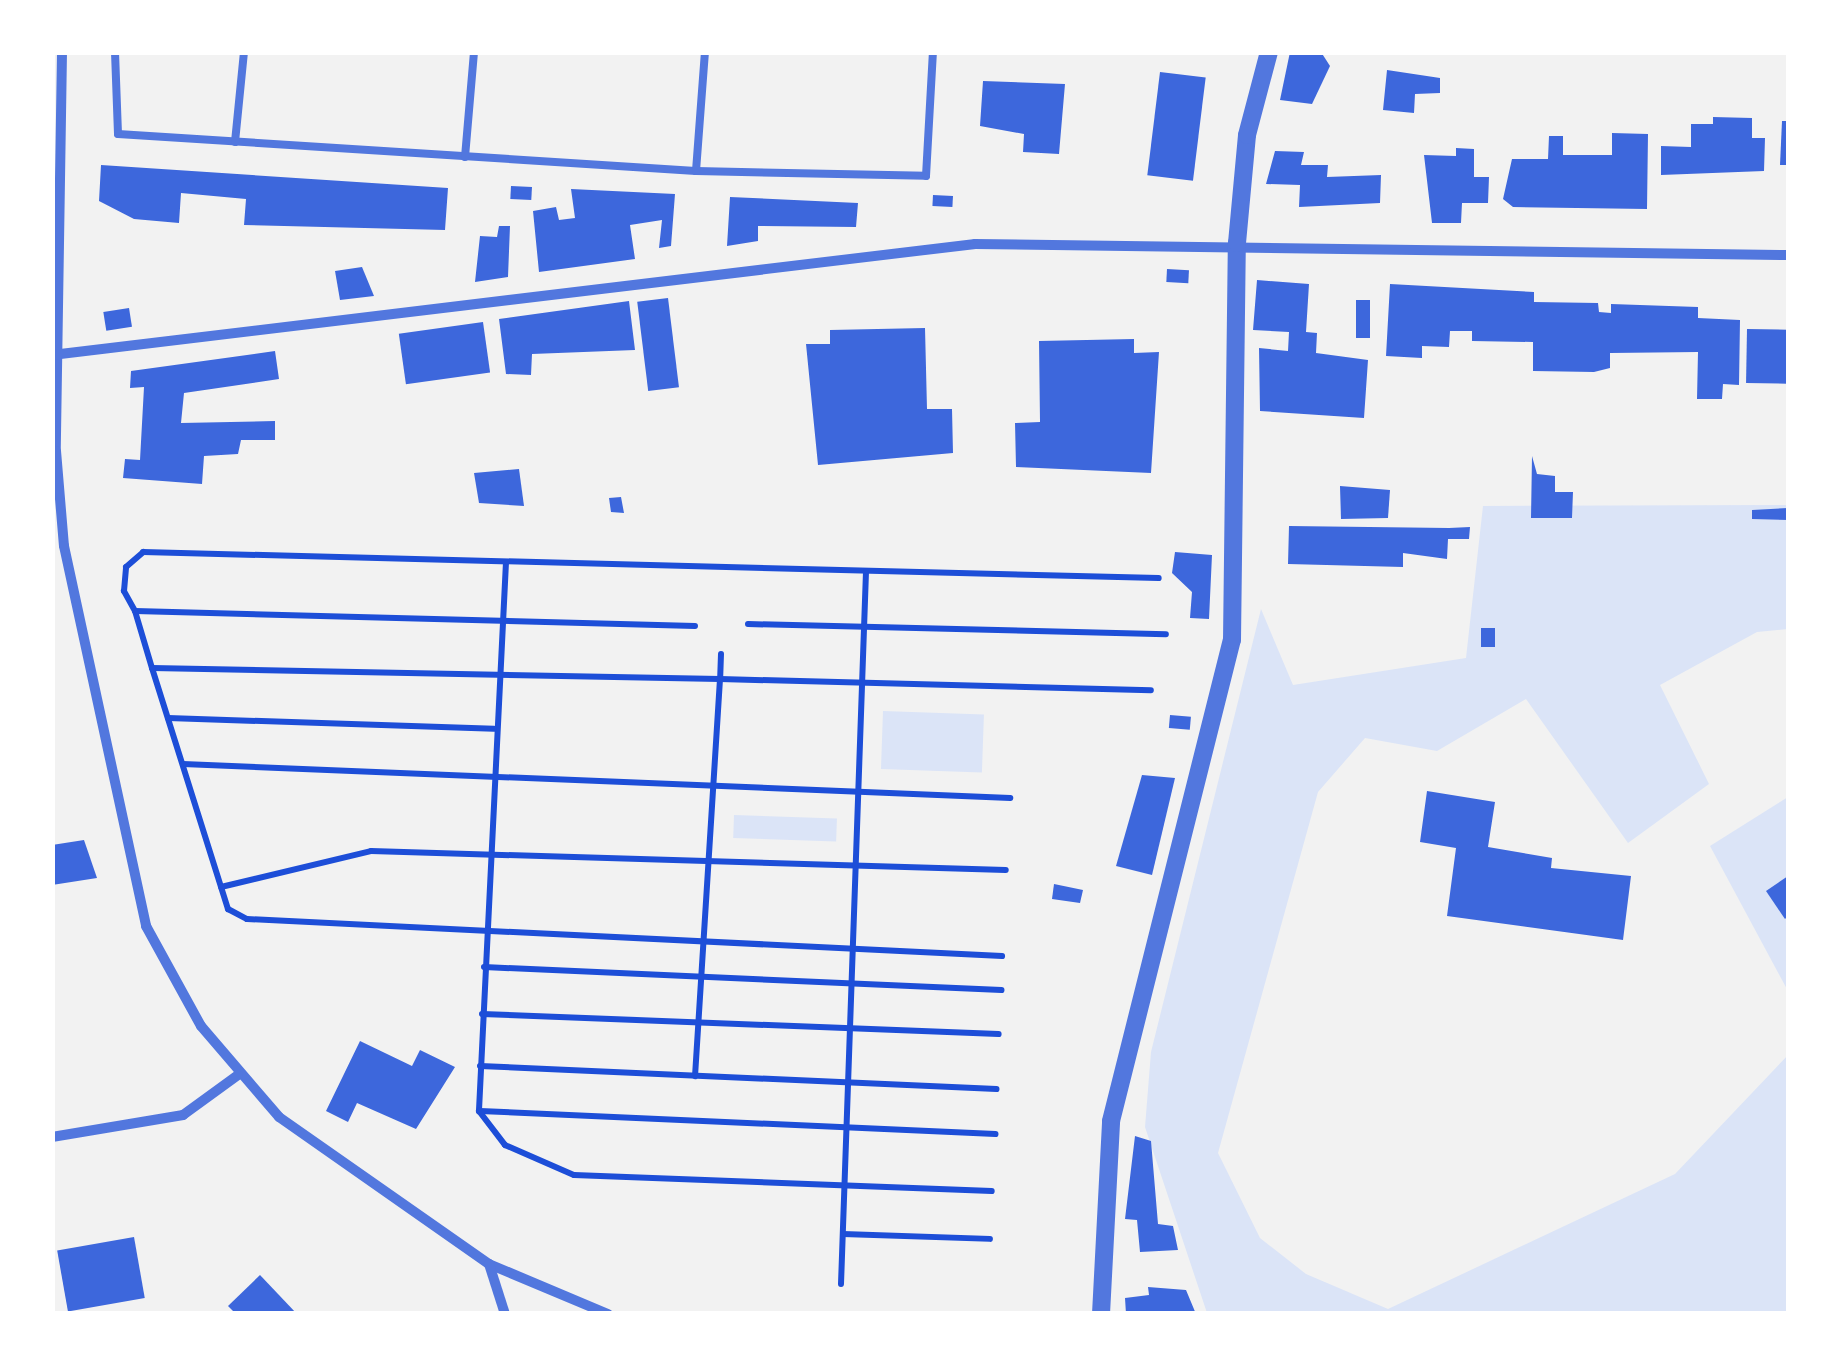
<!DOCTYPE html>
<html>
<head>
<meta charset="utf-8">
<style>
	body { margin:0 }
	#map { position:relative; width:1841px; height:1366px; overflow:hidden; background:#f2f2f2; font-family:"Times New Roman",serif }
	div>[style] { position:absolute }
	.green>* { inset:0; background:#dbe4f7; transform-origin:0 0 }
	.building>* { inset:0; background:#3d67dc; transform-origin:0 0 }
	.path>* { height:6px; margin:-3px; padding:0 3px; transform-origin:3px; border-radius:3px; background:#1d4ed8 }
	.service>* { height:8px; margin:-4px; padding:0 4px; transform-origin:4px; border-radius:4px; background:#5277de }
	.minor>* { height:10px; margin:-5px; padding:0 5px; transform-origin:5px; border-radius:5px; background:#5277de }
	.tertiary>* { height:18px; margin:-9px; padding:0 9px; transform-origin:9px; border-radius:9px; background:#5277de }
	span { translate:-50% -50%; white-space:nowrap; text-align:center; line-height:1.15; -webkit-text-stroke:10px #fff; paint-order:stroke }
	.frame { position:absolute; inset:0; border:55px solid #fff; pointer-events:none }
</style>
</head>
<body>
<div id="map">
	<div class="green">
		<i style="clip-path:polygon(1788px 505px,1788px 629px,1757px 632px,1660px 685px,1709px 784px,1628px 843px,1526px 699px,1437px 751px,1365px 738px,1318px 792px,1218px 1153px,1260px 1238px,1306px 1274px,1388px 1309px,1675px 1174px,1788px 1055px,1788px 1313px,1207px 1313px,1145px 1127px,1151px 1052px,1261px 609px,1293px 685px,1466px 658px,1483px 506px)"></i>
		<i style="left:883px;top:711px;width:101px;height:58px;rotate:2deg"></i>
		<i style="clip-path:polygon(1788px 797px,1788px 991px,1710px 846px)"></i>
		<i style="left:734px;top:815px;width:103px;height:23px;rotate:2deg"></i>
	</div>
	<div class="building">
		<i style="clip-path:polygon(1290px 52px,1321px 52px,1330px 66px,1312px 104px,1280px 100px)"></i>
		<i style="clip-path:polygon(1387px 70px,1440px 78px,1440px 93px,1415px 94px,1414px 113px,1383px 110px)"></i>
		<i style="left:1160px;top:72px;width:46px;height:104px;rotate:7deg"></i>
		<i style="clip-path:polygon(983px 81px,1065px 84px,1059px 154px,1023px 152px,1024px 134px,980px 126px)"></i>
		<i style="clip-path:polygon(1713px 117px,1752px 118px,1752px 138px,1765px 138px,1764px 171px,1661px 175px,1661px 146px,1691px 147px,1691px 124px,1713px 124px)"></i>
		<i style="clip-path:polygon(1782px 121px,1788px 121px,1788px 165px,1780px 165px)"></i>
		<i style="clip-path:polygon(1612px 133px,1648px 134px,1647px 209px,1513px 207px,1503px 199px,1512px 159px,1548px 159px,1549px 136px,1563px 136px,1563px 155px,1612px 155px)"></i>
		<i style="clip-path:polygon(1456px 148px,1474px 149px,1474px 177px,1489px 177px,1488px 203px,1462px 203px,1461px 223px,1432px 223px,1424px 155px,1456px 156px)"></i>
		<i style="clip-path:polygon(1275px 151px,1304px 152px,1301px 165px,1328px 165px,1327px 177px,1381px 175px,1380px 203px,1299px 207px,1300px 185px,1266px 184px)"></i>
		<i style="clip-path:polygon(101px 165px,448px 188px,445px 230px,244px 225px,246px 199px,181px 193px,179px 223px,134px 219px,99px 201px)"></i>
		<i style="left:511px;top:186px;width:21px;height:13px;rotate:3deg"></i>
		<i style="clip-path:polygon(571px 189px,675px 194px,671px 246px,659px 248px,662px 220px,630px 225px,635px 259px,539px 272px,533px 211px,556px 207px,559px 220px,575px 218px)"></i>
		<i style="left:933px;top:195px;width:20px;height:11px;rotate:3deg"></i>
		<i style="clip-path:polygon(730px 197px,858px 203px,856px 227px,758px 226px,758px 241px,727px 246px)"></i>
		<i style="clip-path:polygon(499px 226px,510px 226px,508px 277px,475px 282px,480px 236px,497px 237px)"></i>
		<i style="clip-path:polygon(362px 267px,374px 296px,340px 300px,335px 271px)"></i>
		<i style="left:1167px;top:269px;width:22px;height:13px;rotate:3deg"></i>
		<i style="clip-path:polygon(1257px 280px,1309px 284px,1306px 332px,1317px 333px,1316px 353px,1368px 360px,1364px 418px,1260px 411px,1259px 348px,1288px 351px,1289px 332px,1253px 330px)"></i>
		<i style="clip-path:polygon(1390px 284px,1534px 292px,1534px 302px,1598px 303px,1599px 312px,1611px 313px,1611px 304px,1698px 307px,1698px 318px,1740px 320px,1739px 385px,1723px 384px,1722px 399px,1697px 399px,1698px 352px,1610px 353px,1610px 368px,1594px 372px,1533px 371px,1533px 342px,1472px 341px,1472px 331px,1450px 331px,1449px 347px,1422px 346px,1422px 358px,1386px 356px)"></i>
		<i style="left:668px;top:298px;width:90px;height:31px;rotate:83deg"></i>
		<i style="left:1356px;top:300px;width:14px;height:38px"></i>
		<i style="clip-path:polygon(629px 301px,635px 350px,532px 354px,531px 375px,506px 374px,499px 319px)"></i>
		<i style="left:129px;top:308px;width:19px;height:26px;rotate:81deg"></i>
		<i style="left:483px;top:322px;width:51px;height:85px;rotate:82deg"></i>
		<i style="clip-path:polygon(925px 328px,927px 409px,952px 409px,953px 453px,818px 465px,806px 344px,830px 344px,830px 330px)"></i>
		<i style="left:1747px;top:329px;width:41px;height:54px;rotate:1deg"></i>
		<i style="clip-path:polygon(1134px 339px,1134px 353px,1159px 352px,1151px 473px,1016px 467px,1015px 423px,1040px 422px,1039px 341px)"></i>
		<i style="clip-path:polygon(275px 351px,279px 379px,184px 393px,181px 423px,275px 421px,275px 440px,241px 440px,238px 454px,204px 456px,202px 484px,123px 478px,125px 459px,140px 460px,144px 387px,130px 388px,131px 371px)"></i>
		<i style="clip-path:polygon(1532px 456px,1537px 474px,1555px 476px,1555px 492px,1573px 492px,1572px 518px,1531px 518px)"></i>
		<i style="clip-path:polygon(519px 469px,524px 506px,479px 503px,474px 473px)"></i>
		<i style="clip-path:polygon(1340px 486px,1390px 490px,1388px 518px,1341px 519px)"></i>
		<i style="clip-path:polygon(621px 497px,624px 513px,611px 512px,609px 498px)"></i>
		<i style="clip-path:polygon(1788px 508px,1788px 520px,1752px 519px,1752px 510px)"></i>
		<i style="clip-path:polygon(1289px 526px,1449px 528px,1470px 527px,1469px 539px,1448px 539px,1447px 559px,1403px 553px,1403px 567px,1288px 564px)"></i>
		<i style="clip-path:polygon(1175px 552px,1212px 555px,1209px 619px,1190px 618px,1192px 592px,1172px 573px)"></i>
		<i style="left:1481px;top:628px;width:14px;height:19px"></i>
		<i style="left:1170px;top:715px;width:21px;height:13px;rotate:5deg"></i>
		<i style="clip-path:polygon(1142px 775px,1175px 778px,1152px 875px,1116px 866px)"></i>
		<i style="clip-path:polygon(1427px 791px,1495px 802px,1488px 847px,1552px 858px,1551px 868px,1631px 876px,1623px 940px,1447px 916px,1456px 848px,1420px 842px)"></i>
		<i style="clip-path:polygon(84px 840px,97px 878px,52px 885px,52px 845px)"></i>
		<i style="clip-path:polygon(1788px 876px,1788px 916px,1785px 919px,1766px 891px)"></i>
		<i style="clip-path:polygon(1054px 884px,1083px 890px,1080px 903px,1052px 899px)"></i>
		<i style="clip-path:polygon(360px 1041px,412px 1066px,420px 1050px,455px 1067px,416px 1129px,357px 1103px,348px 1122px,326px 1111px)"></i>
		<i style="clip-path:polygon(1135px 1136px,1151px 1141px,1158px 1224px,1173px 1226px,1178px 1250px,1140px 1252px,1137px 1220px,1125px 1219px)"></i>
		<i style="left:134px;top:1237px;width:62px;height:78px;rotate:80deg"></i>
		<i style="clip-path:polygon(260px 1275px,297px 1314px,236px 1314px,228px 1306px)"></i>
		<i style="clip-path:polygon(1148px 1287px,1186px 1290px,1196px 1314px,1126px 1314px,1125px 1298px,1149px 1295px)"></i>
	</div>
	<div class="path">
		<i style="left:506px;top:562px;width:550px;rotate:92.82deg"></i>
		<i style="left:479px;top:1111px;width:43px;rotate:52.6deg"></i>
		<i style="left:505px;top:1145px;width:75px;rotate:23.5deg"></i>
		<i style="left:574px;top:1175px;width:418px;rotate:2.2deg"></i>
		<i style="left:135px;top:611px;width:59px;rotate:73.4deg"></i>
		<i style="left:152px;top:668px;width:568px;rotate:1.11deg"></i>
		<i style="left:720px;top:679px;width:398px;rotate:93.6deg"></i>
		<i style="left:748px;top:624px;width:418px;rotate:1.4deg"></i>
		<i style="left:695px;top:626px;width:560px;rotate:-178.47deg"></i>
		<i style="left:135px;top:611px;width:23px;rotate:-119deg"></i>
		<i style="left:124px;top:591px;width:24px;rotate:-85deg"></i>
		<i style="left:126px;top:567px;width:23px;rotate:-41deg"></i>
		<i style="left:143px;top:552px;width:1016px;rotate:1.47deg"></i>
		<i style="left:721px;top:654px;width:25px;rotate:92deg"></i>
		<i style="left:720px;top:679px;width:431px;rotate:1.5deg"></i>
		<i style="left:152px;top:668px;width:253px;rotate:72.5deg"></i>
		<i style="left:228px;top:909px;width:21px;rotate:28deg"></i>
		<i style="left:247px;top:919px;width:756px;rotate:2.81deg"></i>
		<i style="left:168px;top:718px;width:326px;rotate:1.9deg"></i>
		<i style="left:183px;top:764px;width:828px;rotate:2.35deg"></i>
		<i style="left:221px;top:887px;width:154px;rotate:-13.5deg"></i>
		<i style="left:371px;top:851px;width:635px;rotate:1.71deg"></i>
		<i style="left:484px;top:967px;width:518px;rotate:2.55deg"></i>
		<i style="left:482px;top:1014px;width:517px;rotate:2.22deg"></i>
		<i style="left:480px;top:1066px;width:517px;rotate:2.55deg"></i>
		<i style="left:480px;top:1111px;width:516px;rotate:2.56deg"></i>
		<i style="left:843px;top:1234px;width:147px;rotate:1.9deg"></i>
		<i style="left:841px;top:1284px;width:713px;rotate:-87.99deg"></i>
	</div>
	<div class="service">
		<i style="left:115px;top:52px;width:82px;rotate:87.9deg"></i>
		<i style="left:118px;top:134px;width:579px;rotate:3.66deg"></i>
		<i style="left:696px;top:171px;width:230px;rotate:1.2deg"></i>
		<i style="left:926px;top:176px;width:124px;rotate:-86.8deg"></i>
		<i style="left:235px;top:142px;width:90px;rotate:-84.3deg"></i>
		<i style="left:465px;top:157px;width:105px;rotate:-85.1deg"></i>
		<i style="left:696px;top:171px;width:119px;rotate:-85.7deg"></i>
	</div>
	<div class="minor">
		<i style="left:62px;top:52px;width:399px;rotate:90.9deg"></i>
		<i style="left:56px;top:451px;width:95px;rotate:85.2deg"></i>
		<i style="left:64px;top:546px;width:389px;rotate:77.8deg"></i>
		<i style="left:146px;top:926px;width:114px;rotate:61.2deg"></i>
		<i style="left:201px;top:1026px;width:120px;rotate:49.4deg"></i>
		<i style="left:279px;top:1117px;width:256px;rotate:35deg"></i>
		<i style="left:489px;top:1264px;width:129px;rotate:22.8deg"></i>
		<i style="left:52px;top:355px;width:930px;rotate:-6.86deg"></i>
		<i style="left:975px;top:244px;width:813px;rotate:0.78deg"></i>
		<i style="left:52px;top:1137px;width:133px;rotate:-9.5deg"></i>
		<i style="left:183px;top:1115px;width:68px;rotate:-36deg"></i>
		<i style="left:489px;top:1264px;width:52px;rotate:72.3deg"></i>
	</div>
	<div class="tertiary">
		<i style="left:1101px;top:1314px;width:193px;rotate:-87deg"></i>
		<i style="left:1111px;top:1121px;width:496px;rotate:-75.9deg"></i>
		<i style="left:1232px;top:640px;width:397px;rotate:-89.3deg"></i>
		<i style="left:1237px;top:243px;width:108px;rotate:-84.7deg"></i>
		<i style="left:1247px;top:135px;width:86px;rotate:-75.2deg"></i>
	</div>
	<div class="frame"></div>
</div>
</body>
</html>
